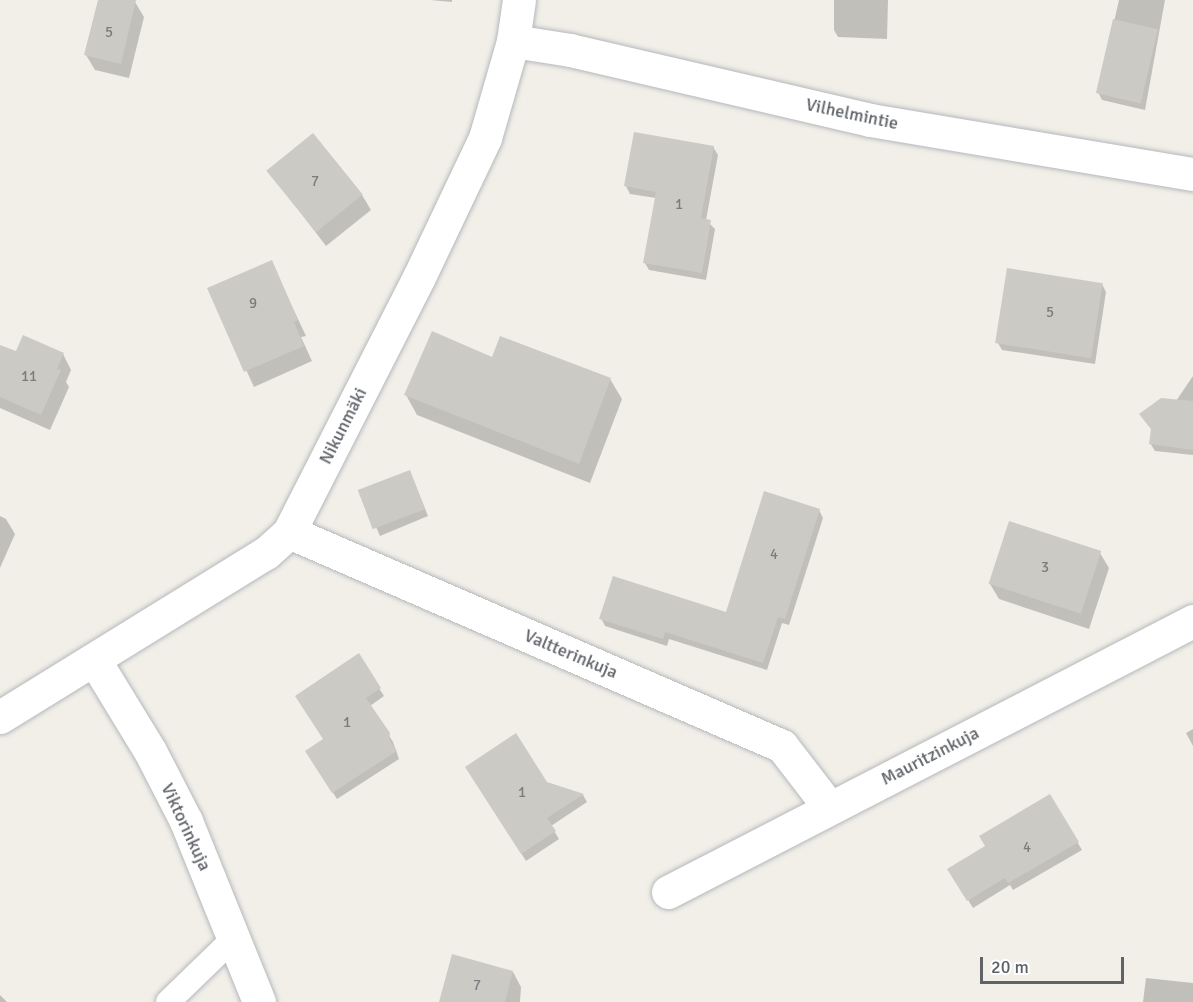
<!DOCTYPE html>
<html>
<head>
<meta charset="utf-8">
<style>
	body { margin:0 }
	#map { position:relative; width:1193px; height:1002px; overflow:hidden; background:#f1efe8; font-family:Signika,sans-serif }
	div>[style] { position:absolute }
	.shadow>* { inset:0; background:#0003 }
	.building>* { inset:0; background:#cccac5; transform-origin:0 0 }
	.roads { filter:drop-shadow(0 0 2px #b5b8bc) drop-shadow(0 0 2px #b5b8bc) }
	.service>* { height:24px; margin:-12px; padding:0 12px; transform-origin:12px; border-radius:12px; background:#fff }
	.minor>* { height:33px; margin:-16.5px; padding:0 16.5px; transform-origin:16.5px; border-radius:16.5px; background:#fff }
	span { translate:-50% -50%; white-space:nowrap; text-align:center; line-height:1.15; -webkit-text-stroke:5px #fff; paint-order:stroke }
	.number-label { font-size:15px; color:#7a7d7f }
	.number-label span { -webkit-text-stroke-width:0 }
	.street-label { font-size:18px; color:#5f6368 }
	.scale { position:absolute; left:980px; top:957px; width:144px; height:27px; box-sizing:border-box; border:3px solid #5f6368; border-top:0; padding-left:8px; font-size:18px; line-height:21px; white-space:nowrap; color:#5f6368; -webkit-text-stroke:4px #fff; paint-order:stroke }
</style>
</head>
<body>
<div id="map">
	<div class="shadow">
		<i style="clip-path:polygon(100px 0,135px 2px,144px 17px,129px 78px,95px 70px,86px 55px)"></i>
		<i style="clip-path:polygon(430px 0,452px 0,452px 2px)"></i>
		<i style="clip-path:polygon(834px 0,888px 0,887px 39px,838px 37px,834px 30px)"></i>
		<i style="clip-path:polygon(1119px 0,1165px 0,1145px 110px,1102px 100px,1098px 92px)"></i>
		<i style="clip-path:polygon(713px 147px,718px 155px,706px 220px,715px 229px,706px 280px,649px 270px,645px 263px,656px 198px,630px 194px,626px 186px)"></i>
		<i style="clip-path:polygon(269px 171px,362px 195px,371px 210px,326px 246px)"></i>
		<i style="clip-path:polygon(271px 262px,306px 336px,301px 337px,312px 361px,254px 387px,209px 289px)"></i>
		<i style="clip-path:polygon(1102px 284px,1106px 292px,1095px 364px,1002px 350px,998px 343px)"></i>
		<i style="clip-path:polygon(0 346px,17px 353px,63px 354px,71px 370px,66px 382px,69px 387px,50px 430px,0 408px)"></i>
		<i style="clip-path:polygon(493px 359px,610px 379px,622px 399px,590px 483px,417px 415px,406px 395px)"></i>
		<i style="clip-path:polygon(1193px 376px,1193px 455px,1155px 451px,1150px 443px,1152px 430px,1146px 422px,1176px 401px)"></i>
		<i style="clip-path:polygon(413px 479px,428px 516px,380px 536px,361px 492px)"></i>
		<i style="clip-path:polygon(819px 510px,823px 518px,789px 625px,782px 623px,767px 670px,669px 639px,667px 646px,605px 626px,601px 618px,727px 614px)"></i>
		<i style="clip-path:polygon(0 516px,6px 519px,15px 534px,0 568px)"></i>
		<i style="clip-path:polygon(1100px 553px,1109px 568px,1089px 629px,999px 599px,990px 584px)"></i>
		<i style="clip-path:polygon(358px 656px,384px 696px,370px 706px,393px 742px,399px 759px,337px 799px,311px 758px,324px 740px)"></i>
		<i style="clip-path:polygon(1193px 729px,1193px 746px,1186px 733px)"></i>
		<i style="clip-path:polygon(471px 774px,546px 784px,583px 795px,587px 802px,551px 826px,559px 839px,526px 861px)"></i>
		<i style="clip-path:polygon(1050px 796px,1082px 850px,1013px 890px,1010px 885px,973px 908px,949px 869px,987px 846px)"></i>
		<i style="clip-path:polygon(513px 972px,521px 987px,520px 1002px,441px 1002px)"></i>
		<i style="clip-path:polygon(1146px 978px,1193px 983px,1193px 1002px,1143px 1002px)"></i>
		<i style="clip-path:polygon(0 995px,7px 1002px,0 1002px)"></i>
	</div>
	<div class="building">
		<i style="clip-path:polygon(98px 0,136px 0,121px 64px,84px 55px)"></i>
		<i style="left:1113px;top:19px;width:46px;height:76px;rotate:13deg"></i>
		<i style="clip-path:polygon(634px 132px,714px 146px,701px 218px,711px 220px,702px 273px,643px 263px,656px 192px,624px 186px)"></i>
		<i style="left:313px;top:133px;width:79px;height:60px;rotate:51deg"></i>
		<i style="clip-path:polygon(272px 260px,298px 320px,294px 322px,304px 346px,244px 372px,207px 288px)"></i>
		<i style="left:1007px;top:268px;width:97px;height:76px;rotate:9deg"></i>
		<i style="clip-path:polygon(432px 331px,492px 357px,500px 336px,611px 378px,579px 464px,404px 395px)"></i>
		<i style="clip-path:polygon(23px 335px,64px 353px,57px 369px,61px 370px,41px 415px,0 397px,0 345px,16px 351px)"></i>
		<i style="clip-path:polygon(1161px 398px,1193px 401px,1193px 450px,1149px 444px,1151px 429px,1139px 414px)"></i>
		<i style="left:410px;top:470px;width:42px;height:56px;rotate:69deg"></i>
		<i style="clip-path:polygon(764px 491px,820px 509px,785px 619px,778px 617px,763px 663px,665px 632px,663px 639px,599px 619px,613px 576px,726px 612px)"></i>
		<i style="left:1009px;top:521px;width:97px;height:66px;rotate:18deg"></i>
		<i style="clip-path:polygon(359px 653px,381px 688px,366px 698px,390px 733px,389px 739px,397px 751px,332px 793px,305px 751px,323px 739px,295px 696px)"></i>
		<i style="clip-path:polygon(516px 733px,547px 782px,584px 794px,547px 818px,556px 831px,521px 854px,465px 767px)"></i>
		<i style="clip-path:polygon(1050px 794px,1079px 842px,1008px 883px,1005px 878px,967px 901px,947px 869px,985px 846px,979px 836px)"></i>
		<i style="clip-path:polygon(452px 954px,513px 971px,505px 1002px,439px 1002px)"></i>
	</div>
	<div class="roads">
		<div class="service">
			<i style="left:168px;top:1002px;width:92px;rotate:-44.1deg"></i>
		</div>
		<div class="minor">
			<i style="left:513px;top:41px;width:58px;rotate:9deg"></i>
			<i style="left:570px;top:50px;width:308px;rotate:13.1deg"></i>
			<i style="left:870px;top:120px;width:327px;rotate:9.5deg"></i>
			<i style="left:289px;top:532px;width:537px;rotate:23.46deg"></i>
			<i style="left:782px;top:746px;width:77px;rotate:52.4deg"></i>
			<i style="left:95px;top:661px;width:105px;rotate:58.6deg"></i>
			<i style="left:150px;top:751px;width:79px;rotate:62.8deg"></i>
			<i style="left:186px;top:821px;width:195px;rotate:68deg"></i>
			<i style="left:0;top:717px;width:312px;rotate:-31.7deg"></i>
			<i style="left:266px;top:553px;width:31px;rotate:-42deg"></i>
			<i style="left:289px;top:532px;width:286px;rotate:-63deg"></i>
			<i style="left:419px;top:277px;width:154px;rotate:-64.6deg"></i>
			<i style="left:485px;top:138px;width:101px;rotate:-73.9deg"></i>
			<i style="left:513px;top:41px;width:41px;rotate:-81.7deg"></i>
			<i style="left:668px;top:892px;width:591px;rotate:-27.3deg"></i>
		</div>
	</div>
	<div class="number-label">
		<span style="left:109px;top:33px">5</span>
		<span style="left:315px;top:182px">7</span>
		<span style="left:679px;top:205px">1</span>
		<span style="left:253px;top:304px">9</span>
		<span style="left:1050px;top:313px">5</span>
		<span style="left:29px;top:377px">11</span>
		<span style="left:774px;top:555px">4</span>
		<span style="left:1045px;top:568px">3</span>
		<span style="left:347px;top:723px">1</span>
		<span style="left:522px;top:793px">1</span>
		<span style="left:1027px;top:848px">4</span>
		<span style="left:477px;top:986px">7</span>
	</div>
	<div class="street-label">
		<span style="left:852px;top:114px;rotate:12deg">Vilhelmintie</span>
		<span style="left:343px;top:426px;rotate:-63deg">Nikunmäki</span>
		<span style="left:571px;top:654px;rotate:23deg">Valtterinkuja</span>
		<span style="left:930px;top:756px;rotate:-27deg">Mauritzinkuja</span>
		<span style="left:186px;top:827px;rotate:65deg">Viktorinkuja</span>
	</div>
	<div class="scale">20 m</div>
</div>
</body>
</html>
